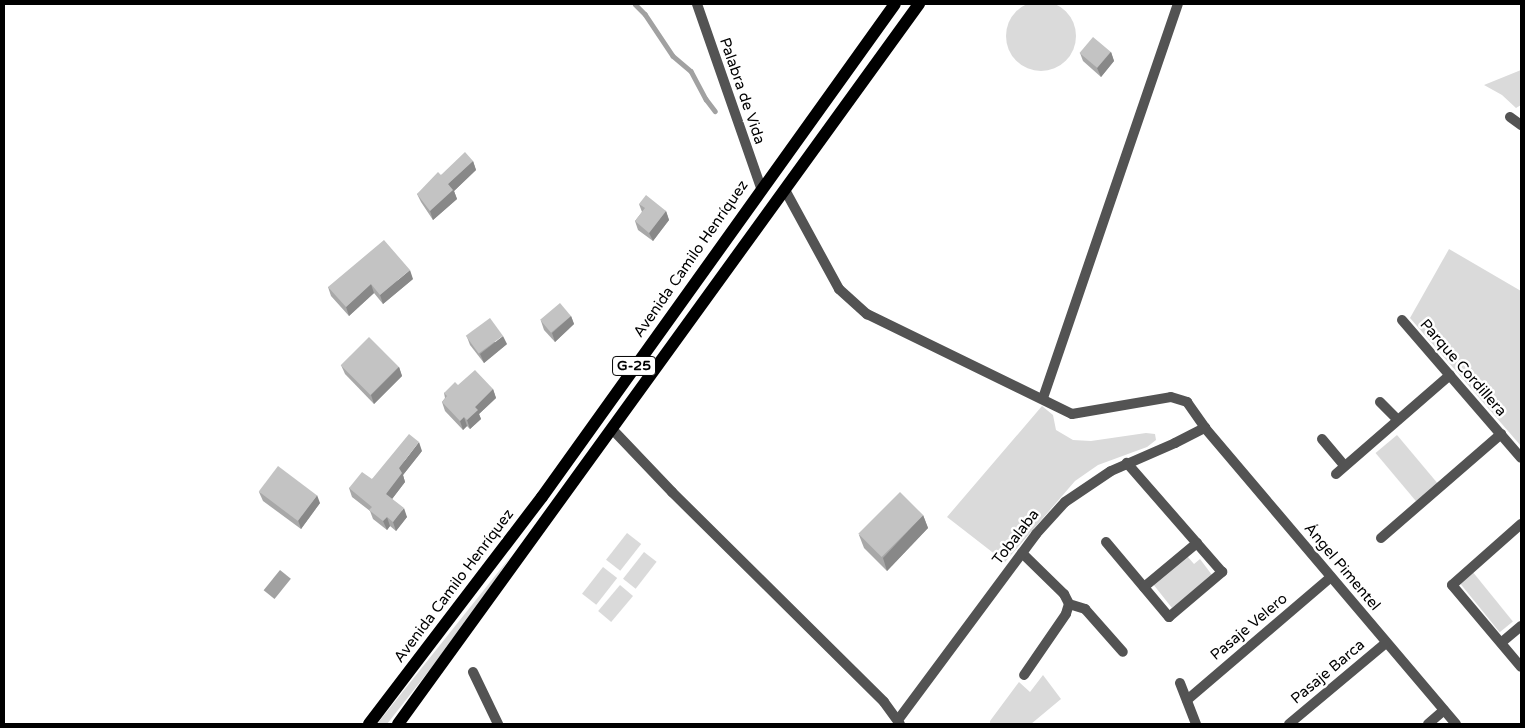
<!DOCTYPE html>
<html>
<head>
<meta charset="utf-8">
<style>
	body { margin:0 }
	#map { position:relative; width:1525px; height:728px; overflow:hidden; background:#fff; font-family:"Varela Round",sans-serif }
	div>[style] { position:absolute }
	.green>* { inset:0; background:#dadada; transform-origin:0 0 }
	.round { border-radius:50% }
	.water>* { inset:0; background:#a1a1a1; transform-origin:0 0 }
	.stream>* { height:4.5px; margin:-2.25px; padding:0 2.25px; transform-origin:2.25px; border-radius:2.25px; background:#a1a1a1 }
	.minor>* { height:10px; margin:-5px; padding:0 5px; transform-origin:5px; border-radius:5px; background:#535353 }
	.primary>* { height:12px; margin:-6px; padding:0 6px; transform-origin:6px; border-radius:6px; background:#000 }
	.wall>* { inset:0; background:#a8a8a8 }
	.shaded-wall>* { inset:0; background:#888 }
	.building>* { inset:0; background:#c3c3c3; transform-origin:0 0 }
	span { translate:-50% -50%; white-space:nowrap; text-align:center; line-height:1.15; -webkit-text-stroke:5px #fff; paint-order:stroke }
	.shield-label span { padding:1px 4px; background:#fff; border:1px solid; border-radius:4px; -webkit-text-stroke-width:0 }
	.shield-label { font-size:14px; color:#000; font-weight:700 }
	.street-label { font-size:15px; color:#000 }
	.frame { position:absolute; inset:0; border:5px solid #000; pointer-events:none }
</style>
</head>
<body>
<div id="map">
	<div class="green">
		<i class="round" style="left:1006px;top:1px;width:70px;height:70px"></i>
		<i style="clip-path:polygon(1521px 70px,1521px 105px,1516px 108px,1502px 95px,1484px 85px)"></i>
		<i style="clip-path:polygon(1449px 249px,1521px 291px,1521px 446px,1410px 318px)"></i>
		<i style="clip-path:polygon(1042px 406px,1053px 415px,1056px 430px,1073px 440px,1091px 441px,1146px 433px,1155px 434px,1156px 440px,1147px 447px,1098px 465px,1075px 481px,1005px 562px,947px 517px)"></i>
		<i style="left:1397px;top:435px;width:64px;height:28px;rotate:50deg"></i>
		<i style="left:627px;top:533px;width:18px;height:34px;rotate:38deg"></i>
		<i style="left:644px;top:552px;width:16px;height:34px;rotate:38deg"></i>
		<i style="clip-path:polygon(511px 556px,465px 625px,387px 724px,377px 724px)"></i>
		<i style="clip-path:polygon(1187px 556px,1194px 564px,1200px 559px,1212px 575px,1172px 608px,1153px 584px)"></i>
		<i style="left:603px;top:567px;width:18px;height:34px;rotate:38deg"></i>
		<i style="left:1472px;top:571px;width:65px;height:17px;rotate:51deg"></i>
		<i style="left:620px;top:585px;width:17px;height:34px;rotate:40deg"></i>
		<i style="clip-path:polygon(1043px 675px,1061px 699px,1031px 724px,990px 724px,990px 721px,1019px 682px,1030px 692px)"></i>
	</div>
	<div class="water">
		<i style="left:280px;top:570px;width:14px;height:26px;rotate:39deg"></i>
	</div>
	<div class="stream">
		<i style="left:635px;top:4px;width:14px;rotate:45deg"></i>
		<i style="left:645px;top:14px;width:50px;rotate:56.3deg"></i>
		<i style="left:673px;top:56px;width:23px;rotate:40deg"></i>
		<i style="left:691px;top:71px;width:32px;rotate:62deg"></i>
		<i style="left:706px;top:99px;width:15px;rotate:53deg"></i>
	</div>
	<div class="minor">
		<i style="left:697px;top:4px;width:195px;rotate:70.8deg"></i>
		<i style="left:1510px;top:117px;width:14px;rotate:36deg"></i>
		<i style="left:785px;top:190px;width:113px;rotate:61.4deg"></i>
		<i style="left:839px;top:289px;width:38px;rotate:42deg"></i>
		<i style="left:867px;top:314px;width:228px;rotate:26deg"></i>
		<i style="left:1072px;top:414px;width:100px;rotate:-9.7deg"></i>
		<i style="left:1171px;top:397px;width:17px;rotate:17deg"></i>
		<i style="left:1187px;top:402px;width:32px;rotate:55deg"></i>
		<i style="left:1205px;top:428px;width:388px;rotate:49.7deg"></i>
		<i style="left:1402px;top:320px;width:182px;rotate:49.2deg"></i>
		<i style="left:1043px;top:398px;width:416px;rotate:-71.1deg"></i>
		<i style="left:1380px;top:402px;width:25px;rotate:45deg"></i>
		<i style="left:613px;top:430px;width:86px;rotate:46.4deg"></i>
		<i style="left:672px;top:492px;width:298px;rotate:44.7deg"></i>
		<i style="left:884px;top:702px;width:27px;rotate:54deg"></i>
		<i style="left:1322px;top:439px;width:35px;rotate:50deg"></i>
		<i style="left:1336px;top:474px;width:151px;rotate:-41deg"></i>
		<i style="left:1521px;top:524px;width:92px;rotate:138.5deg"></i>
		<i style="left:1452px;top:585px;width:107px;rotate:49.9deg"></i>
		<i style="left:1381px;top:538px;width:159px;rotate:-40.9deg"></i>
		<i style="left:1106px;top:542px;width:98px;rotate:50deg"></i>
		<i style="left:1169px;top:617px;width:70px;rotate:-40.3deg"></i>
		<i style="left:1222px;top:572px;width:145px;rotate:-131.1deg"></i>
		<i style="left:1022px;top:553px;width:59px;rotate:44.3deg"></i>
		<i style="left:1064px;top:594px;width:11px;rotate:63deg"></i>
		<i style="left:1069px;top:604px;width:10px;rotate:107deg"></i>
		<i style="left:1066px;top:614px;width:74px;rotate:124.5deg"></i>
		<i style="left:1144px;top:587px;width:69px;rotate:-39.7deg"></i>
		<i style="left:1069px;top:604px;width:17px;rotate:17deg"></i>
		<i style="left:1085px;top:609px;width:57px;rotate:48.5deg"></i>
		<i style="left:1502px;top:642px;width:25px;rotate:-40deg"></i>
		<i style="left:473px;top:672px;width:58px;rotate:64.3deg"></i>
		<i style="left:1180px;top:683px;width:44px;rotate:68.7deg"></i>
		<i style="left:1187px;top:700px;width:189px;rotate:-40.5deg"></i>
		<i style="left:898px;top:720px;width:232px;rotate:-53.4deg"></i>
		<i style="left:1036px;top:534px;width:43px;rotate:-47.8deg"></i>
		<i style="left:1065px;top:502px;width:55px;rotate:-34deg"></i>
		<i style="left:1111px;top:471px;width:70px;rotate:-23.6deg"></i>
		<i style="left:1175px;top:443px;width:34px;rotate:-27deg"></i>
		<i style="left:1289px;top:724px;width:126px;rotate:-39.9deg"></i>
		<i style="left:1428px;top:724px;width:21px;rotate:-41deg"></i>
	</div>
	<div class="primary">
		<i style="left:369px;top:724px;width:285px;rotate:-52.7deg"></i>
		<i style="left:542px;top:497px;width:606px;rotate:-54.4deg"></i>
		<i style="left:398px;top:724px;width:889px;rotate:-54.11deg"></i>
	</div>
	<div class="wall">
		<i style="clip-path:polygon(1111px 52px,1114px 61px,1101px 77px,1083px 61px,1080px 53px)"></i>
		<i style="clip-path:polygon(473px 161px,476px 170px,454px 191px,457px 199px,433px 220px,421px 202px,417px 194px,441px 175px)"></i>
		<i style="clip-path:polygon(639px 204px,666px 211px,669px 220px,653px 241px,638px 230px,635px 221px,642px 212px)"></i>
		<i style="clip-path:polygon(413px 279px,383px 304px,374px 293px,349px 316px,331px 296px,328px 287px)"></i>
		<i style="clip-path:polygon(571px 316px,574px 324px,555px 342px,544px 330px,541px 321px)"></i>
		<i style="clip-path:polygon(467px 337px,507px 344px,484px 363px,470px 345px)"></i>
		<i style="clip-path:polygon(341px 365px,399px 367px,402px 376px,374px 404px,345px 374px)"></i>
		<i style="clip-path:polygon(458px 385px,493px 389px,496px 398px,479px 414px,481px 419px,470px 429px,467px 426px,463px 430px,445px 411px,442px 402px,445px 398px,444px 393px)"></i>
		<i style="clip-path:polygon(422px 451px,403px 475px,405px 482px,392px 499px,407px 517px,396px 531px,390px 526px,387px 530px,373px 519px,370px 511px,352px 497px,349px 488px,372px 479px)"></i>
		<i style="clip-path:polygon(259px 492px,320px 503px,301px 529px,263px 501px)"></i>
		<i style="clip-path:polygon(923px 515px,928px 528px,887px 571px,864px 548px,859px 535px)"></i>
	</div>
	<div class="shaded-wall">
		<i style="clip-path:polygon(1111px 52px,1114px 61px,1101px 77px,1097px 68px)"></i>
		<i style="clip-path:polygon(473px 161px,476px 170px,454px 191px,457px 199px,433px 220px,430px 211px,448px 184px)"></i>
		<i style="clip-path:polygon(666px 211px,669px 220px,653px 241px,649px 233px)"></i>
		<i style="clip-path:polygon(410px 270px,413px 279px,383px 304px,380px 295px)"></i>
		<i style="clip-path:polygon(371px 284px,374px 293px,349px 316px,346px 307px)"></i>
		<i style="clip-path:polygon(571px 316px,574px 324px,555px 342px,552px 333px)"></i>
		<i style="clip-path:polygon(503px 336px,507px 344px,484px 363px,480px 354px)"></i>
		<i style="clip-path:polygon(399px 367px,402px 376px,374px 404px,371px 395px)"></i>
		<i style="clip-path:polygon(493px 389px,496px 398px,479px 414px,481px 419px,470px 429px,467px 420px,475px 407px)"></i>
		<i style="clip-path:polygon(464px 417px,467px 426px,463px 430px,460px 421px)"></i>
		<i style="clip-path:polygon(419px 442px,422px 451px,403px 475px,405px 482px,389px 503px,386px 494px,399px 468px)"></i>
		<i style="clip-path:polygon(317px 495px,320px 503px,301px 529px,298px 520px)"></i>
		<i style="clip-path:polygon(404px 508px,407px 517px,396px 531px,393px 522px)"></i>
		<i style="clip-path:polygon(923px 515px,928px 528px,887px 571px,883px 558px)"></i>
		<i style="clip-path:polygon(387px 517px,390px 526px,387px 530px,383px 521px)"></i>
	</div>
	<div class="building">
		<i style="left:1093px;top:37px;width:23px;height:21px;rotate:40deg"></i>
		<i style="clip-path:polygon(465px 152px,473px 161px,448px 184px,453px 190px,430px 211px,417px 194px,438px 172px,441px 175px)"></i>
		<i style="clip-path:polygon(646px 195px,666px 211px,649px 233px,635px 221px,645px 208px,639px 204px)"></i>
		<i style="clip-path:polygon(384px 240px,410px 270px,380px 295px,371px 284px,346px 307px,328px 287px)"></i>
		<i style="left:560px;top:303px;width:17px;height:26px;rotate:50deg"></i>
		<i style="left:490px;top:318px;width:22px;height:30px;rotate:54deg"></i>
		<i style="left:369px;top:337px;width:42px;height:40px;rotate:45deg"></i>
		<i style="clip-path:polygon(475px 370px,493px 389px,475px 407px,478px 410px,467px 420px,464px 417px,460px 421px,442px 402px,447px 396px,444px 393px,455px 382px,458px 385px)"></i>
		<i style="clip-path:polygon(409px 434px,419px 442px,399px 468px,402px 473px,386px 494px,404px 508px,393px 522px,387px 517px,383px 521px,369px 510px,372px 507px,349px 488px,362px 472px,372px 479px)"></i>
		<i style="left:278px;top:466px;width:49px;height:32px;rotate:37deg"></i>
		<i style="left:900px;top:492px;width:33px;height:59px;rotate:45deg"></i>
	</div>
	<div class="shield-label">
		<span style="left:634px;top:366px">G-25</span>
	</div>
	<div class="street-label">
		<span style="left:742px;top:91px;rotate:71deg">Palabra de Vida</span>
		<span style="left:691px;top:259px;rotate:-55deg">Avenida Camilo Henríquez</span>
		<span style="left:1463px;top:368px;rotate:49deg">Parque Cordillera</span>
		<span style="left:1016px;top:537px;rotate:-52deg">Tobalaba</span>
		<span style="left:1342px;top:567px;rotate:50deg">Ángel Pimentel</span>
		<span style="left:454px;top:586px;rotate:-53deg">Avenida Camilo Henríquez</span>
		<span style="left:1249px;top:627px;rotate:-40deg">Pasaje Velero</span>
		<span style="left:1328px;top:672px;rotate:-40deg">Pasaje Barca</span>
	</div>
	<div class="frame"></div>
</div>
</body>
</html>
